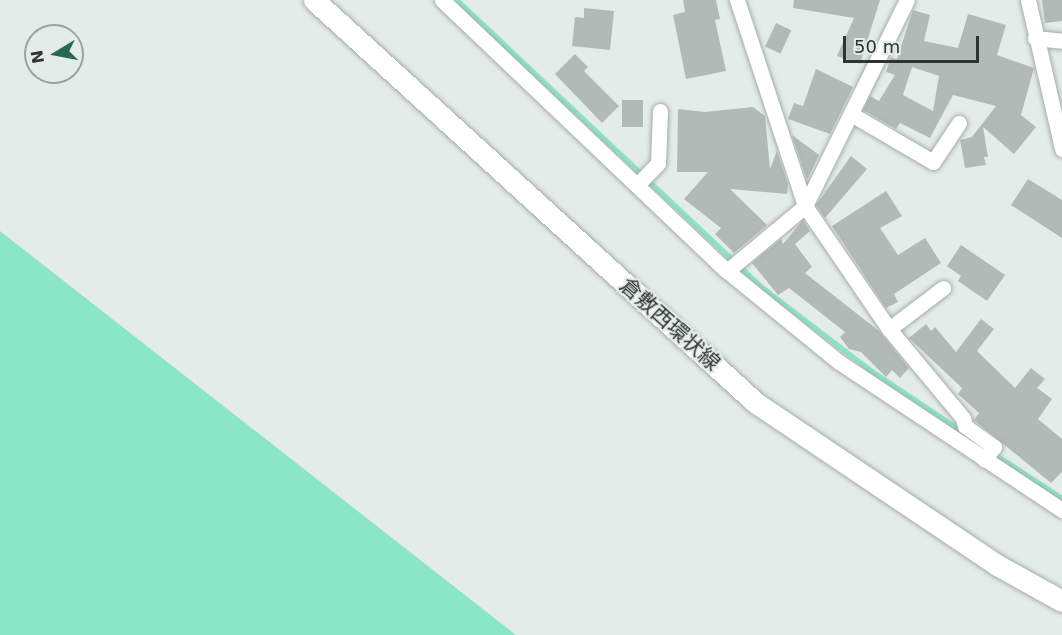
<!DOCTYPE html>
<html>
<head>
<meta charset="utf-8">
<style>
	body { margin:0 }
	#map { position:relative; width:1062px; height:635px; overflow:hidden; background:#e4ece9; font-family:"DejaVu Sans","Noto Sans JP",sans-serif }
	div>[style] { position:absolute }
	.water>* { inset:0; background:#89e7c7 }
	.stream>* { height:5px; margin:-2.5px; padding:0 2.5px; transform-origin:2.5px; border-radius:2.5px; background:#89e7c7 }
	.building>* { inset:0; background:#b2bab7; transform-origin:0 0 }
	.roads { filter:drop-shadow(0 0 2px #a5adaa) drop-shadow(0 0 2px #a5adaa) }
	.minor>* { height:15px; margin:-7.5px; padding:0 7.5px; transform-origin:7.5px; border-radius:7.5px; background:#fff }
	.secondary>* { height:21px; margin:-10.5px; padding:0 10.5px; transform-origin:10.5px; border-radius:10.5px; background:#fff }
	span { translate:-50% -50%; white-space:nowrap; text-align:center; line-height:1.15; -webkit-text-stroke:4.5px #e4ece9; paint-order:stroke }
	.street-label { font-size:21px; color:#303332 }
	.north { position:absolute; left:24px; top:24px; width:60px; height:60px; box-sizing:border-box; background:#e4ece9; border:2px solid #9ca2a0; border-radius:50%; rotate:260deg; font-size:16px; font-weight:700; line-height:24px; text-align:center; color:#303332 }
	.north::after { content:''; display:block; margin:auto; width:21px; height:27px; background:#286753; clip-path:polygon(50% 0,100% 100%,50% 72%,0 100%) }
	.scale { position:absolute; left:843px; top:36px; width:136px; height:27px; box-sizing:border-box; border:3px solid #303332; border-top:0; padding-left:8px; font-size:18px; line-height:21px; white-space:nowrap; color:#303332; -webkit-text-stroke:4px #e4ece9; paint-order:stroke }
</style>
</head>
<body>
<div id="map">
	<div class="water">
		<i style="clip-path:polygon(0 231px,516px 635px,0 635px)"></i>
	</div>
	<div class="stream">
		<i style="left:457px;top:0;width:415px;rotate:43.3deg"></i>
		<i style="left:759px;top:285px;width:138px;rotate:37.4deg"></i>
		<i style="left:869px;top:369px;width:113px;rotate:33.8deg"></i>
		<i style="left:993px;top:453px;width:82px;rotate:33.1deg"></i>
	</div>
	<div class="building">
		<i style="clip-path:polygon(683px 0,716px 0,720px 19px,715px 20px,726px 71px,686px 79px,673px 15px,685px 12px)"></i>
		<i style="clip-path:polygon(794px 0,880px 0,860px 64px,837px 56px,854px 18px,793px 8px)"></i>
		<i style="clip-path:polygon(1042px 0,1062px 0,1062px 21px,1045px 23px)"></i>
		<i style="clip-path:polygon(584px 8px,614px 11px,610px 50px,572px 46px,575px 17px,584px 18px)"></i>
		<i style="clip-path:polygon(evenodd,913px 10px,930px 15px,924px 41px,958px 48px,968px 14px,1006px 25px,997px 55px,1034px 68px,1021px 115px,1036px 127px,1014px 154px,983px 127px,988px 157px,984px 157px,986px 165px,965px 168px,960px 140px,972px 137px,996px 106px,953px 95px,930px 138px,900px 123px,896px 129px,863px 110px,870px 96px,879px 101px,895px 75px,886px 72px,891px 57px,897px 59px,913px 10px,912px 67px,939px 76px,933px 111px,903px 95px,912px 67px)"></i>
		<i style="left:776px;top:23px;width:17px;height:26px;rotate:25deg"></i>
		<i style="clip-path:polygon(575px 54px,588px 67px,584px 71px,619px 106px,602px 123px,555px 74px)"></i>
		<i style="clip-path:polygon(816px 69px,853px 87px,830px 134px,788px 119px,794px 103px,803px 106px)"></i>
		<i style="left:622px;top:100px;width:21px;height:27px"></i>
		<i style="clip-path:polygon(753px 107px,765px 116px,770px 169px,777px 151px,788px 184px,787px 194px,730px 189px,767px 225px,734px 253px,715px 234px,721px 228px,684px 199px,708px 172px,677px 172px,678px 109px,705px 112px)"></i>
		<i style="clip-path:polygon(792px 135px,819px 155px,808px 178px,806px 177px)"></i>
		<i style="clip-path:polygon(851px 156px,867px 169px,825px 218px,816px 205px)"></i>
		<i style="clip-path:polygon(1028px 179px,1062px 200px,1062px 238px,1011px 205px)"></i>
		<i style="clip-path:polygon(886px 191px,902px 216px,880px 228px,898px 255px,925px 238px,941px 263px,894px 294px,898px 302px,886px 308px,832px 226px)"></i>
		<i style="clip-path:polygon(803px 220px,810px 231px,795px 244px,812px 267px,805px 273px,879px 331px,909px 368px,900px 378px,892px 370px,886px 377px,861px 352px,849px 349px,840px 337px,845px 332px,789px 288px,778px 295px,752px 263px,781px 239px,783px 244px)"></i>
		<i style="clip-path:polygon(961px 245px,1005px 275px,987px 301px,958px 281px,961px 276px,947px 266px)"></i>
		<i style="clip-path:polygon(981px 319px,994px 329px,977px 351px,1015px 388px,1031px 368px,1045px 379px,1037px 388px,1052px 399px,1038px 419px,1062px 439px,1062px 472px,1051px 483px,974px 420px,979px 413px,958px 394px,962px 388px,909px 338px,926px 324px,931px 331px,935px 327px,956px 352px)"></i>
	</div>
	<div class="roads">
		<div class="minor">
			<i style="left:442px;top:0;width:393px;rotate:43.6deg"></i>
			<i style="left:727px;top:271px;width:144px;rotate:39.1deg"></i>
			<i style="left:839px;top:362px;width:268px;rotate:33.6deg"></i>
			<i style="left:737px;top:0;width:217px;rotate:71.7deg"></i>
			<i style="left:805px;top:206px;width:149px;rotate:55.7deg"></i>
			<i style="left:889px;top:329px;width:116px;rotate:50.3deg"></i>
			<i style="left:963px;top:418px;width:8px;rotate:76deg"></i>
			<i style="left:965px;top:426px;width:36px;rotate:36deg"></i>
			<i style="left:994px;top:447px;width:16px;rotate:128deg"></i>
			<i style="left:1028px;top:0;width:153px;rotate:77.1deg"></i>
			<i style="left:1035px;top:38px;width:27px;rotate:6deg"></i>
			<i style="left:851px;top:114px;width:95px;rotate:30.3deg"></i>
			<i style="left:933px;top:162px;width:47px;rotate:-56.3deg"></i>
			<i style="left:637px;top:185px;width:30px;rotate:-46deg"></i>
			<i style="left:658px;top:163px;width:52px;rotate:-87.8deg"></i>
			<i style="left:727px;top:271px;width:102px;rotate:-39.8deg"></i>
			<i style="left:805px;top:206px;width:230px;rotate:-63.7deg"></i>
			<i style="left:889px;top:329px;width:68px;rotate:-37.2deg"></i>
		</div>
		<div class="secondary">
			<i style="left:314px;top:0;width:598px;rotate:42.36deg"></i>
			<i style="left:756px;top:403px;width:290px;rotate:33.9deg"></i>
			<i style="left:997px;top:565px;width:74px;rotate:29deg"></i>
		</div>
	</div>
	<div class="street-label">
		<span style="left:670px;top:324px;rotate:42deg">倉敷西環状線</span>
	</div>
	<div class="north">N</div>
	<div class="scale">50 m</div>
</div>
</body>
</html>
